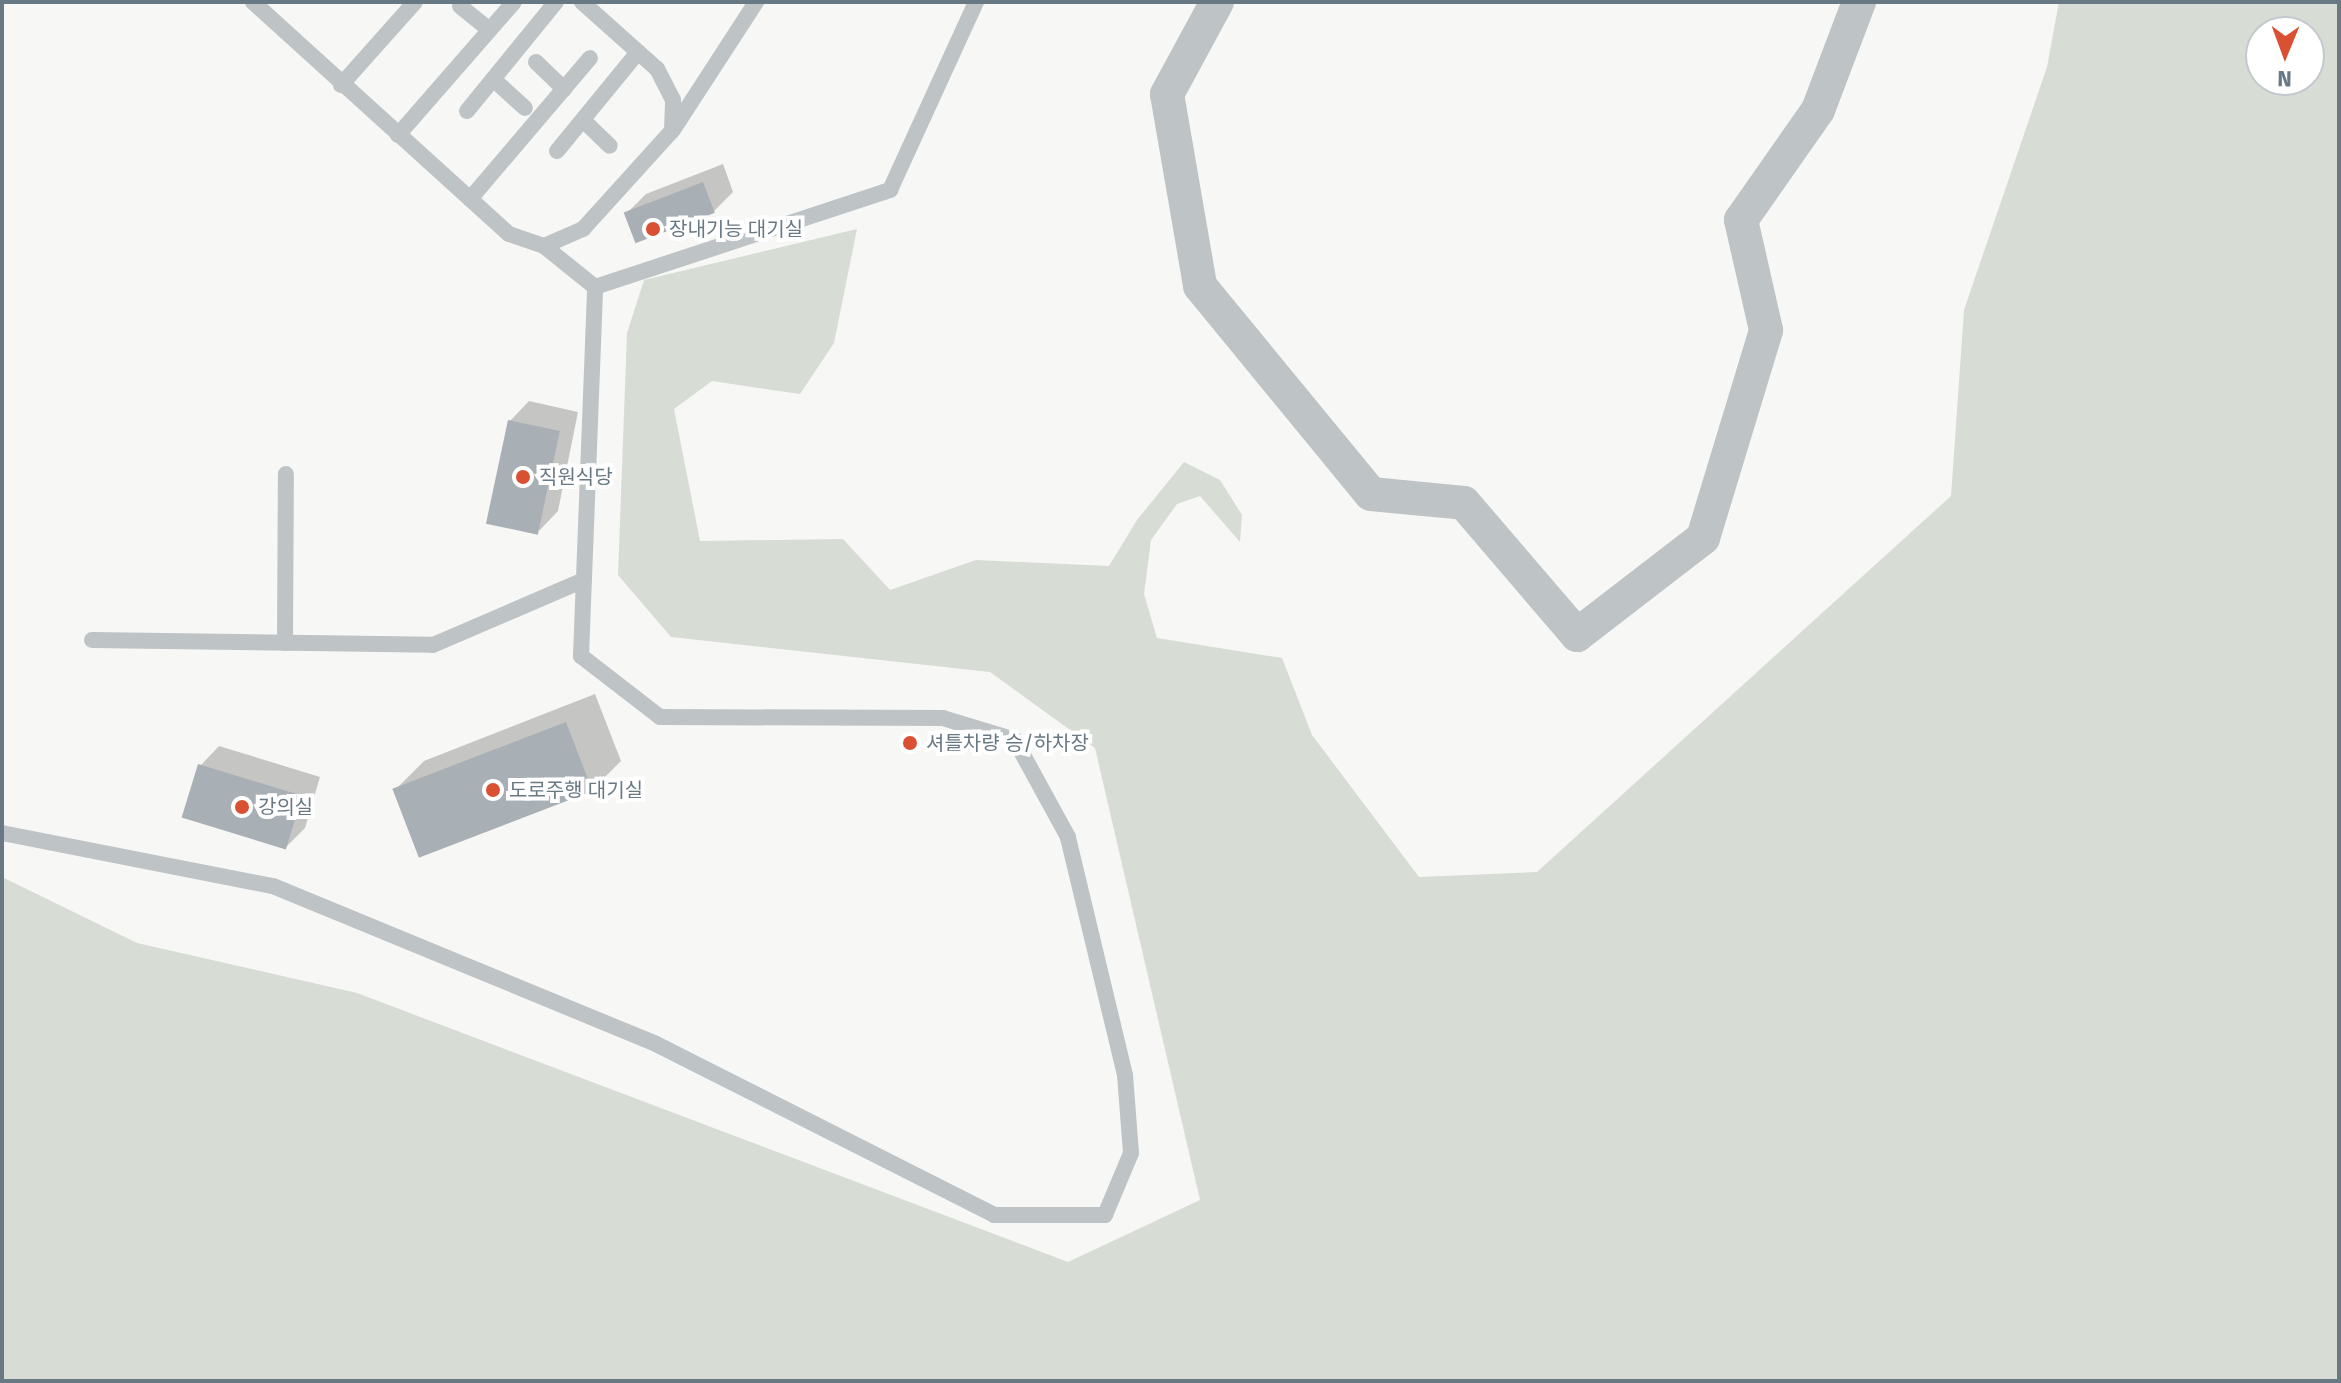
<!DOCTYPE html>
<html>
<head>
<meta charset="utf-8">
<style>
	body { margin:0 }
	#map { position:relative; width:2341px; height:1383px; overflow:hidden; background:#f7f7f5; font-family:"Fira Sans","Noto Sans KR",sans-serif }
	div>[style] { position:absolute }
	.green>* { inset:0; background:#d7dcd4 }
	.shadow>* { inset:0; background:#0003 }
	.building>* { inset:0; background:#a8b0b5; transform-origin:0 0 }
	.service>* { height:16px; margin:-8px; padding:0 8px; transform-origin:8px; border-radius:8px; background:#bec3c6 }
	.minor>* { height:34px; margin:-17px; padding:0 17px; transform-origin:17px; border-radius:17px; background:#bec3c6 }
	.dots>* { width:22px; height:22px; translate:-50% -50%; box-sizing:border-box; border:4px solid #fff; border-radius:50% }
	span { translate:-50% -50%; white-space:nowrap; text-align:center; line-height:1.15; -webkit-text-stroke:8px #fff; paint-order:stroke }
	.poi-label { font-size:20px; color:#687984 }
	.left { translate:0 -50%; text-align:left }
	.frame { position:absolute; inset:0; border:4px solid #687984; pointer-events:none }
	.north { position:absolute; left:2245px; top:16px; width:80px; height:80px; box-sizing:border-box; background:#fff; border:2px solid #c3c9ce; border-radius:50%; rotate:181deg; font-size:22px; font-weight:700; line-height:32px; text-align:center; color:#687984 }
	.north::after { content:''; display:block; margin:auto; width:28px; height:36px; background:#d95033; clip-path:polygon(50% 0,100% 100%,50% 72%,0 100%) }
</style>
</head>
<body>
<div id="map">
	<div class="green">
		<i style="clip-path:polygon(evenodd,2059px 2px,2339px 2px,2339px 1381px,2px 1381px,2px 877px,137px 943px,357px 993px,1068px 1262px,1200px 1200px,1095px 748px,990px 672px,671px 637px,618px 575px,627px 333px,644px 280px,857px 229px,834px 343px,800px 394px,712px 381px,674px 409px,700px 541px,843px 539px,890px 590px,976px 560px,1109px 566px,1137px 520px,1184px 462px,1220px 480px,1242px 515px,1240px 542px,1200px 496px,1177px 504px,1151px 540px,1144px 594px,1157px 638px,1282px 658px,1312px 735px,1419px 877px,1537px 872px,1951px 496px,1964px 310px,2047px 67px,2059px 2px,2309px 32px,2309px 80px,2261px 80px,2261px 32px,2309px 32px)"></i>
	</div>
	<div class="shadow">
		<i style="clip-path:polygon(723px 164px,733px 192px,714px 211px,627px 213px,646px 194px)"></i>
		<i style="clip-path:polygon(529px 401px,578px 412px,558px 511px,539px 531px,510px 421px)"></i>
		<i style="clip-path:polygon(595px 694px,621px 761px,592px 790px,395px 790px,424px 761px)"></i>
		<i style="clip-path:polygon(219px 746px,320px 777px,305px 828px,285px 848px,200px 766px)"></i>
	</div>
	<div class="building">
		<i style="left:703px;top:182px;width:33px;height:85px;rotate:69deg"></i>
		<i style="left:508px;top:420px;width:53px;height:106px;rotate:12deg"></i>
		<i style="left:566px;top:722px;width:74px;height:186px;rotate:69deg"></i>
		<i style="left:198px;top:764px;width:109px;height:56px;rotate:17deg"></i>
	</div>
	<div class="service">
		<i style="left:253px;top:2px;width:345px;rotate:42.2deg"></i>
		<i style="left:509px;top:234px;width:37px;rotate:19deg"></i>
		<i style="left:544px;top:246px;width:43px;rotate:-23.6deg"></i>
		<i style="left:583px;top:229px;width:132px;rotate:-47.8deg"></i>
		<i style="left:672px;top:131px;width:31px;rotate:-88deg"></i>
		<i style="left:673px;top:100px;width:35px;rotate:-117deg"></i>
		<i style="left:657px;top:69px;width:101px;rotate:-138.2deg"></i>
		<i style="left:460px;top:6px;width:38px;rotate:39deg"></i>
		<i style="left:536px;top:62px;width:39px;rotate:44deg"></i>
		<i style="left:493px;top:79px;width:43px;rotate:42.2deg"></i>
		<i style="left:341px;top:85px;width:111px;rotate:-48.3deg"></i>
		<i style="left:467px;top:111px;width:141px;rotate:-50.8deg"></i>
		<i style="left:583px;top:120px;width:37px;rotate:44deg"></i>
		<i style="left:673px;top:130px;width:153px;rotate:-57deg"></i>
		<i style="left:398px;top:135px;width:176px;rotate:-48.9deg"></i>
		<i style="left:557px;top:151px;width:128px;rotate:-50.7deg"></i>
		<i style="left:470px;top:199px;width:185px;rotate:-49.6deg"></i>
		<i style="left:544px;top:246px;width:65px;rotate:38.8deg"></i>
		<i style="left:92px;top:640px;width:341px;rotate:0.8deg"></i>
		<i style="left:433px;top:645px;width:164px;rotate:-23.3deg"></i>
		<i style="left:285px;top:643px;width:169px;rotate:-89.7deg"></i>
		<i style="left:2px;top:833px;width:276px;rotate:11.1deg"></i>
		<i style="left:273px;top:886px;width:414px;rotate:22.4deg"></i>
		<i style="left:656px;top:1044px;width:379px;rotate:26.8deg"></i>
		<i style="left:994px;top:1215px;width:111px"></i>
		<i style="left:1105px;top:1215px;width:67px;rotate:-67.2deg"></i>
		<i style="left:1131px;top:1153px;width:78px;rotate:-94.4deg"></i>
		<i style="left:1125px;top:1075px;width:245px;rotate:-103.5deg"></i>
		<i style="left:1068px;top:837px;width:111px;rotate:-118.7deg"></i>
		<i style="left:1015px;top:740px;width:75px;rotate:-163deg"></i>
		<i style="left:943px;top:718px;width:283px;rotate:-179.8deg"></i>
		<i style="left:660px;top:717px;width:100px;rotate:-142.3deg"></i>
		<i style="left:581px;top:656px;width:369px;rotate:-87.8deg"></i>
		<i style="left:595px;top:287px;width:311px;rotate:-18.2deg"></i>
		<i style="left:890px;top:190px;width:207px;rotate:-65.4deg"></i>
	</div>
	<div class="minor">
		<i style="left:1217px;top:2px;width:105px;rotate:118.5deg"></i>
		<i style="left:1167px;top:94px;width:195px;rotate:80.2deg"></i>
		<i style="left:1200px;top:286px;width:269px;rotate:50.6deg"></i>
		<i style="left:1371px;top:494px;width:93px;rotate:5.5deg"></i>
		<i style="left:1464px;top:503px;width:174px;rotate:49.4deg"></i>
		<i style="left:1577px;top:635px;width:159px;rotate:-37.6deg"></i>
		<i style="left:1703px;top:538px;width:217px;rotate:-73.1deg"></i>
		<i style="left:1766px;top:330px;width:113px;rotate:-102.8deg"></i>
		<i style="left:1741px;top:220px;width:134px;rotate:-55deg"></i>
		<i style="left:1818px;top:110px;width:116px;rotate:-69.2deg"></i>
	</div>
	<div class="dots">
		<i style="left:653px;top:229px;background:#d95033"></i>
		<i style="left:523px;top:477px;background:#d95033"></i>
		<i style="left:910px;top:743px;background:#d95033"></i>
		<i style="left:493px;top:790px;background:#d95033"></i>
		<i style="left:242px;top:807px;background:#d95033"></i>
	</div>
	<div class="poi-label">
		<span class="left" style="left:669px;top:229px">장내기능 대기실</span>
		<span class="left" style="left:539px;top:477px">직원식당</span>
		<span class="left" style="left:926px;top:743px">셔틀차량 승/하차장</span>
		<span class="left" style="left:509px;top:790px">도로주행 대기실</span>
		<span class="left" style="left:258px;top:807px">강의실</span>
	</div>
	<div class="frame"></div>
	<div class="north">N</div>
</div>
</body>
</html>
